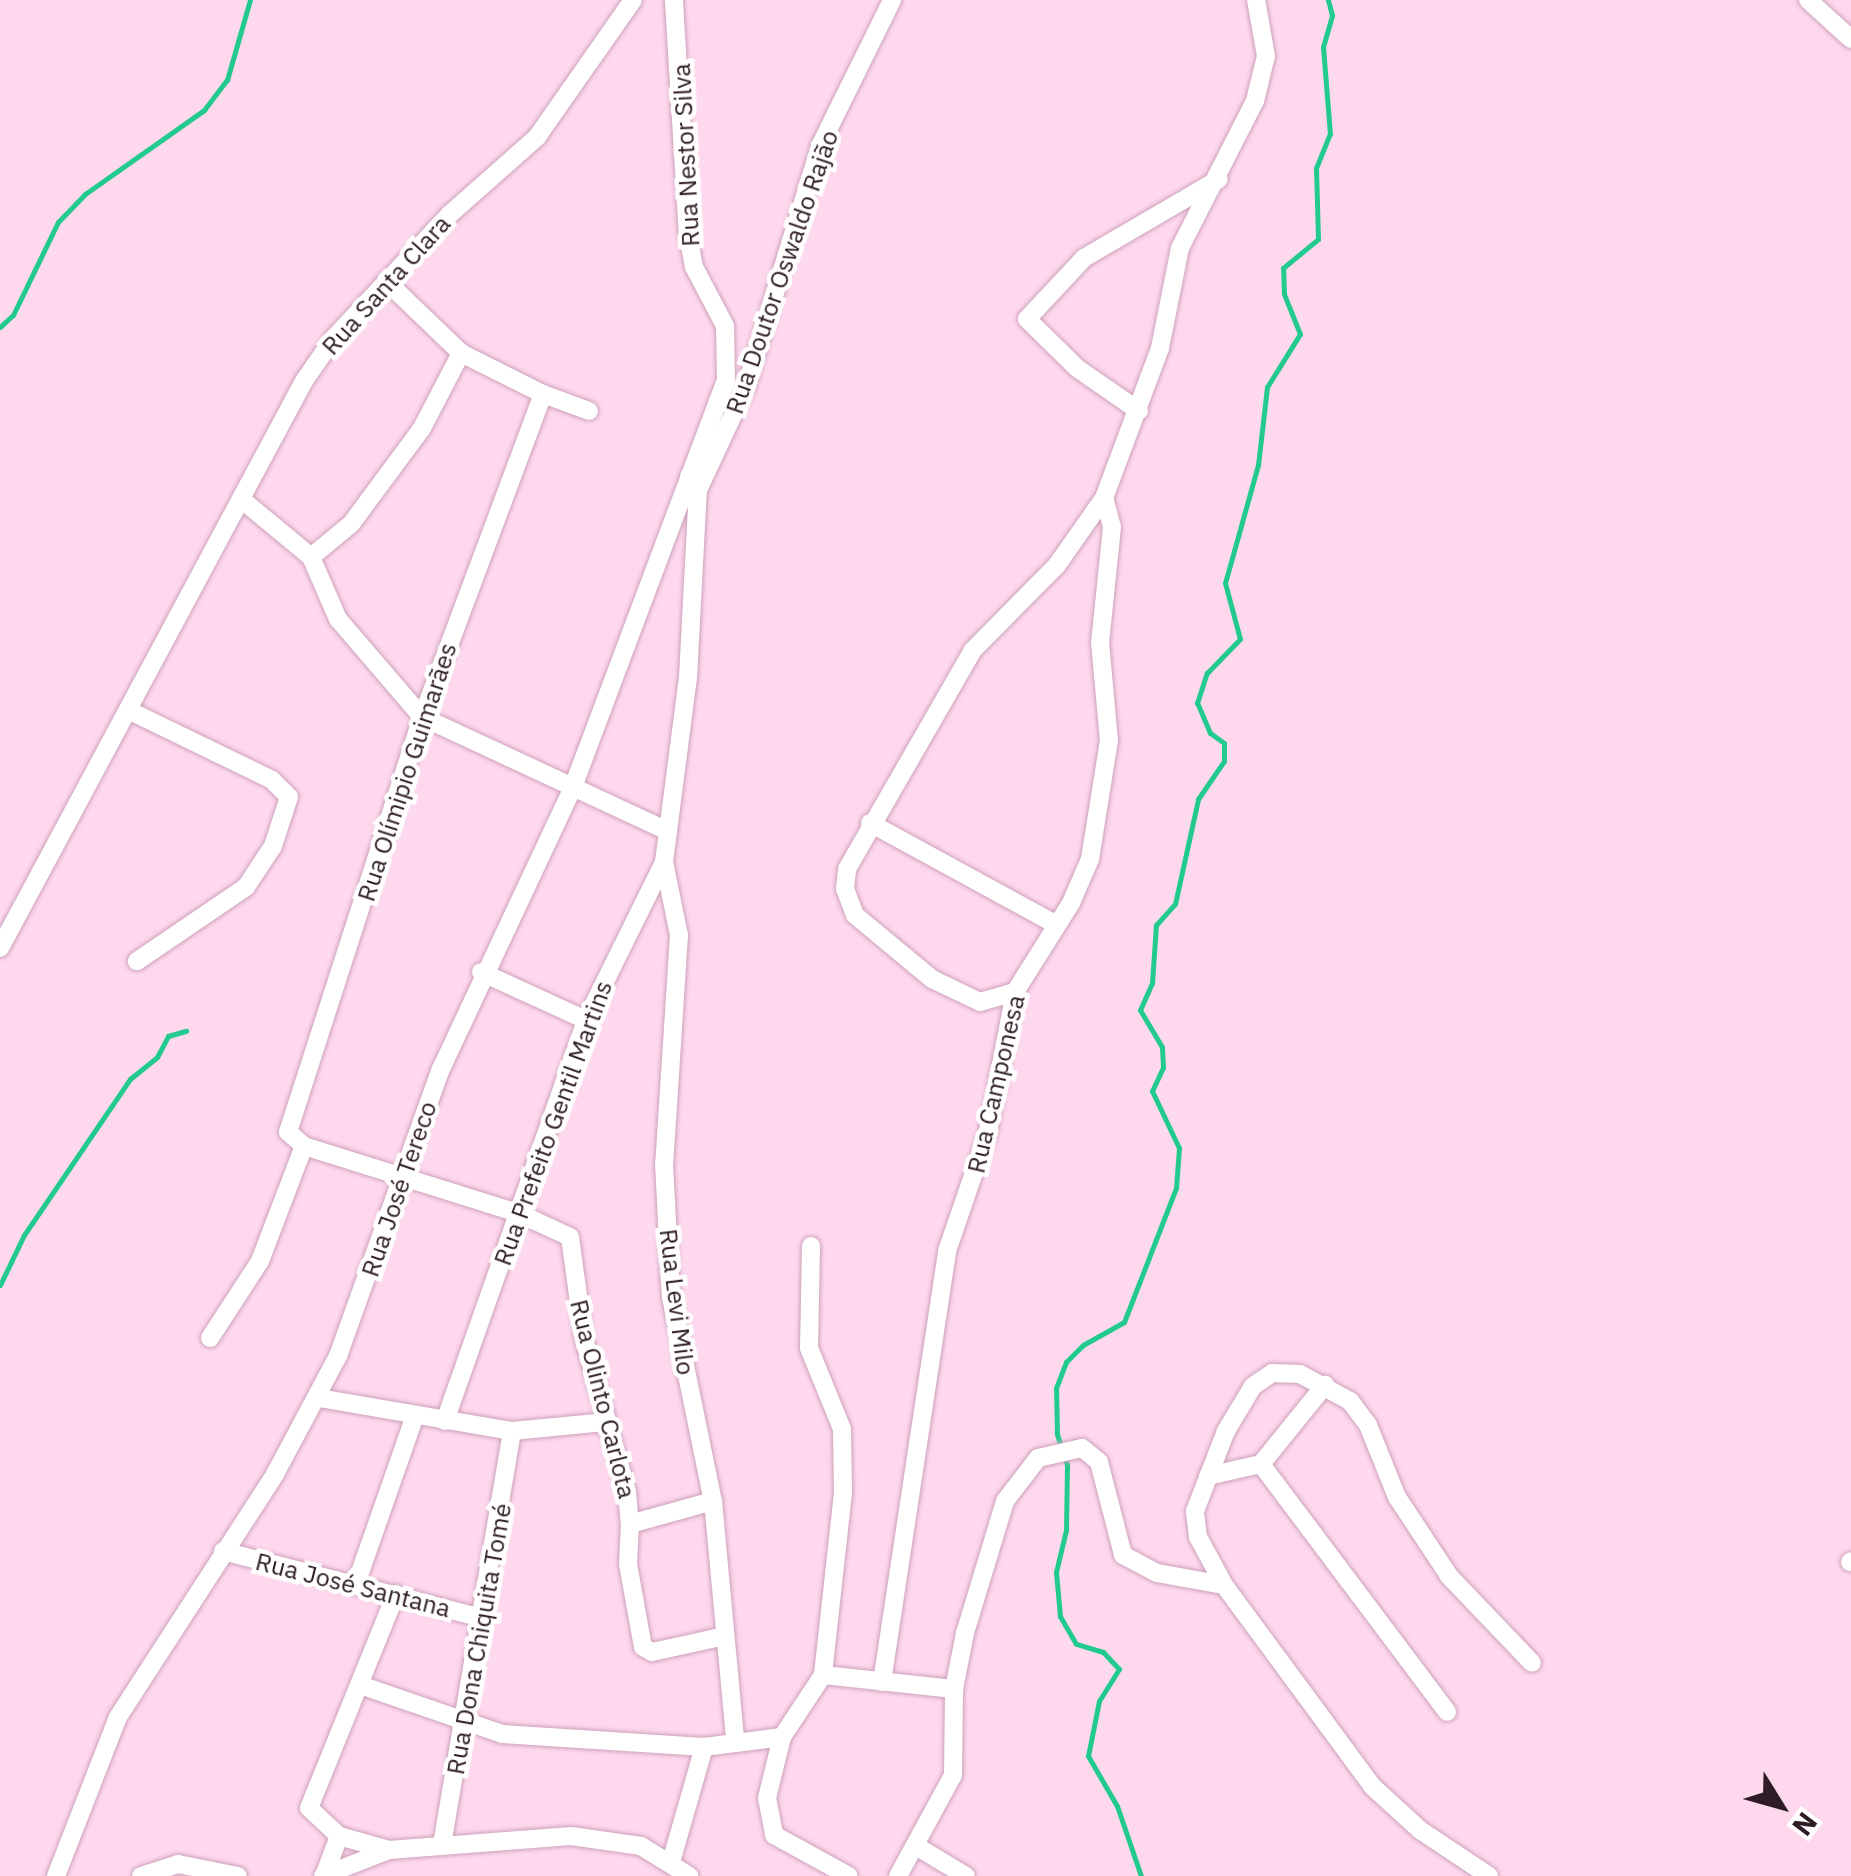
<!DOCTYPE html>
<html>
<head>
<meta charset="utf-8">
<style>
	body { margin:0 }
	#map { position:relative; width:1851px; height:1876px; overflow:hidden; background:#fed9ee; font-family:"IBM Plex Sans",sans-serif }
	div>[style] { position:absolute }
	.stream>* { height:5px; margin:-2.5px; padding:0 2.5px; transform-origin:2.5px; border-radius:2.5px; background:#23ca8f }
	.roads { filter:drop-shadow(0 0 2px #cea2bb) drop-shadow(0 0 2px #cea2bb) }
	.street>* { height:18px; margin:-9px; padding:0 9px; transform-origin:9px; border-radius:9px; background:#fff }
	span { translate:-50% -50%; white-space:nowrap; text-align:center; line-height:1.15; -webkit-text-stroke:9px #fff; paint-order:stroke }
	.street-label { font-size:25px; color:#2e1d27 }
	.north { position:absolute; left:1731px; top:1756px; width:100px; height:100px; -webkit-text-stroke:8px #fff; paint-order:stroke; rotate:127deg; font-size:28px; font-weight:700; line-height:40px; text-align:center; color:#2e1d27 }
	.north::after { content:''; display:block; margin:auto; width:35px; height:45px; background:#2e1d27; clip-path:polygon(50% 0,100% 100%,50% 72%,0 100%) }
</style>
</head>
<body>
<div id="map">
	<div class="stream">
		<i style="left:0;top:327px;width:18px;rotate:-43deg"></i>
		<i style="left:13px;top:315px;width:103px;rotate:-64.2deg"></i>
		<i style="left:58px;top:222px;width:39px;rotate:-46deg"></i>
		<i style="left:85px;top:194px;width:146px;rotate:-35.2deg"></i>
		<i style="left:204px;top:110px;width:38px;rotate:-53deg"></i>
		<i style="left:227px;top:80px;width:83px;rotate:-74deg"></i>
		<i style="left:0;top:1285px;width:55px;rotate:-64.4deg"></i>
		<i style="left:24px;top:1235px;width:189px;rotate:-55.8deg"></i>
		<i style="left:130px;top:1079px;width:35px;rotate:-39deg"></i>
		<i style="left:157px;top:1057px;width:24px;rotate:-62deg"></i>
		<i style="left:168px;top:1036px;width:19px;rotate:-16deg"></i>
		<i style="left:1141px;top:1876px;width:74px;rotate:-108.9deg"></i>
		<i style="left:1117px;top:1806px;width:58px;rotate:-120.1deg"></i>
		<i style="left:1088px;top:1756px;width:56px;rotate:-78.7deg"></i>
		<i style="left:1099px;top:1701px;width:38px;rotate:-58deg"></i>
		<i style="left:1119px;top:1669px;width:23px;rotate:-133deg"></i>
		<i style="left:1103px;top:1652px;width:28px;rotate:-163deg"></i>
		<i style="left:1076px;top:1644px;width:32px;rotate:-120deg"></i>
		<i style="left:1060px;top:1616px;width:44px;rotate:-95.2deg"></i>
		<i style="left:1056px;top:1572px;width:43px;rotate:-76.6deg"></i>
		<i style="left:1066px;top:1530px;width:65px;rotate:-89.1deg"></i>
		<i style="left:1067px;top:1465px;width:33px;rotate:-108deg"></i>
		<i style="left:1057px;top:1434px;width:46px;rotate:-91.2deg"></i>
		<i style="left:1056px;top:1388px;width:28px;rotate:-69deg"></i>
		<i style="left:1066px;top:1362px;width:24px;rotate:-45deg"></i>
		<i style="left:1083px;top:1345px;width:47px;rotate:-29.3deg"></i>
		<i style="left:1124px;top:1322px;width:144px;rotate:-68.8deg"></i>
		<i style="left:1176px;top:1188px;width:40px;rotate:-85.7deg"></i>
		<i style="left:1179px;top:1148px;width:63px;rotate:-115.3deg"></i>
		<i style="left:1152px;top:1091px;width:26px;rotate:-65deg"></i>
		<i style="left:1163px;top:1067px;width:20px;rotate:-93deg"></i>
		<i style="left:1162px;top:1047px;width:43px;rotate:-120.7deg"></i>
		<i style="left:1140px;top:1010px;width:30px;rotate:-66deg"></i>
		<i style="left:1152px;top:983px;width:58px;rotate:-86.1deg"></i>
		<i style="left:1156px;top:925px;width:28px;rotate:-48deg"></i>
		<i style="left:1175px;top:904px;width:107px;rotate:-77.6deg"></i>
		<i style="left:1198px;top:799px;width:46px;rotate:-55.6deg"></i>
		<i style="left:1224px;top:761px;width:18px;rotate:-90deg"></i>
		<i style="left:1224px;top:743px;width:17px;rotate:-144deg"></i>
		<i style="left:1210px;top:733px;width:33px;rotate:-113deg"></i>
		<i style="left:1197px;top:703px;width:32px;rotate:-72deg"></i>
		<i style="left:1207px;top:673px;width:47px;rotate:-45.9deg"></i>
		<i style="left:1240px;top:639px;width:58px;rotate:-105deg"></i>
		<i style="left:1225px;top:583px;width:123px;rotate:-74.4deg"></i>
		<i style="left:1258px;top:465px;width:79px;rotate:-83.4deg"></i>
		<i style="left:1267px;top:387px;width:62px;rotate:-58.1deg"></i>
		<i style="left:1300px;top:334px;width:43px;rotate:-111.8deg"></i>
		<i style="left:1284px;top:294px;width:26px;rotate:-92deg"></i>
		<i style="left:1283px;top:268px;width:45px;rotate:-39.6deg"></i>
		<i style="left:1318px;top:239px;width:71px;rotate:-91.6deg"></i>
		<i style="left:1316px;top:168px;width:37px;rotate:-68deg"></i>
		<i style="left:1330px;top:134px;width:87px;rotate:-94.6deg"></i>
		<i style="left:1323px;top:47px;width:33px;rotate:-74deg"></i>
		<i style="left:1332px;top:15px;width:16px;rotate:-105deg"></i>
	</div>
	<div class="roads">
		<div class="street">
			<i style="left:1808px;top:0;width:58px;rotate:42.2deg"></i>
			<i style="left:386px;top:281px;width:104px;rotate:43.8deg"></i>
			<i style="left:461px;top:353px;width:92px;rotate:26.6deg"></i>
			<i style="left:543px;top:394px;width:345px;rotate:110.5deg"></i>
			<i style="left:422px;top:717px;width:436px;rotate:107.9deg"></i>
			<i style="left:288px;top:1132px;width:21px;rotate:41deg"></i>
			<i style="left:304px;top:1146px;width:224px;rotate:17.4deg"></i>
			<i style="left:518px;top:1213px;width:57px;rotate:24.8deg"></i>
			<i style="left:570px;top:1237px;width:103px;rotate:82.2deg"></i>
			<i style="left:584px;top:1339px;width:159px;rotate:74.3deg"></i>
			<i style="left:627px;top:1492px;width:32px;rotate:85deg"></i>
			<i style="left:630px;top:1524px;width:86px;rotate:-15.5deg"></i>
			<i style="left:543px;top:394px;width:49px;rotate:20.3deg"></i>
			<i style="left:1139px;top:411px;width:75px;rotate:-145.3deg"></i>
			<i style="left:1077px;top:368px;width:70px;rotate:-135.6deg"></i>
			<i style="left:1027px;top:319px;width:83px;rotate:-46.9deg"></i>
			<i style="left:1084px;top:258px;width:156px;rotate:-30.3deg"></i>
			<i style="left:698px;top:490px;width:114px;rotate:-65deg"></i>
			<i style="left:746px;top:387px;width:252px;rotate:-72.9deg"></i>
			<i style="left:820px;top:146px;width:163px;rotate:-63.7deg"></i>
			<i style="left:241px;top:499px;width:91px;rotate:39.6deg"></i>
			<i style="left:311px;top:557px;width:68px;rotate:66.5deg"></i>
			<i style="left:338px;top:619px;width:129px;rotate:49.4deg"></i>
			<i style="left:422px;top:717px;width:271px;rotate:24.9deg"></i>
			<i style="left:311px;top:557px;width:52px;rotate:-39.5deg"></i>
			<i style="left:351px;top:524px;width:119px;rotate:-53.5deg"></i>
			<i style="left:422px;top:428px;width:85px;rotate:-62.5deg"></i>
			<i style="left:128px;top:710px;width:160px;rotate:25.9deg"></i>
			<i style="left:272px;top:780px;width:24px;rotate:45deg"></i>
			<i style="left:289px;top:797px;width:52px;rotate:108.1deg"></i>
			<i style="left:273px;top:846px;width:49px;rotate:123.4deg"></i>
			<i style="left:246px;top:887px;width:132px;rotate:145.8deg"></i>
			<i style="left:870px;top:823px;width:211px;rotate:28.6deg"></i>
			<i style="left:664px;top:862px;width:75px;rotate:78.4deg"></i>
			<i style="left:679px;top:935px;width:229px;rotate:93.7deg"></i>
			<i style="left:664px;top:1164px;width:133px;rotate:87deg"></i>
			<i style="left:671px;top:1297px;width:208px;rotate:78.4deg"></i>
			<i style="left:713px;top:1501px;width:240px;rotate:84.7deg"></i>
			<i style="left:0;top:948px;width:643px;rotate:-61.8deg"></i>
			<i style="left:304px;top:381px;width:51px;rotate:-55.4deg"></i>
			<i style="left:333px;top:339px;width:171px;rotate:-46.9deg"></i>
			<i style="left:450px;top:214px;width:116px;rotate:-41.5deg"></i>
			<i style="left:537px;top:137px;width:167px;rotate:-55deg"></i>
			<i style="left:481px;top:972px;width:115px;rotate:24.6deg"></i>
			<i style="left:1015px;top:992px;width:36px;rotate:164deg"></i>
			<i style="left:980px;top:1002px;width:53px;rotate:-154.4deg"></i>
			<i style="left:932px;top:979px;width:100px;rotate:-140.3deg"></i>
			<i style="left:855px;top:915px;width:28px;rotate:-111deg"></i>
			<i style="left:845px;top:889px;width:20px;rotate:-84deg"></i>
			<i style="left:847px;top:869px;width:253px;rotate:-60.1deg"></i>
			<i style="left:973px;top:650px;width:120px;rotate:-45.3deg"></i>
			<i style="left:1057px;top:565px;width:82px;rotate:-55deg"></i>
			<i style="left:1104px;top:498px;width:160px;rotate:-69.5deg"></i>
			<i style="left:1160px;top:348px;width:102px;rotate:-78.7deg"></i>
			<i style="left:1180px;top:248px;width:165px;rotate:-63deg"></i>
			<i style="left:1255px;top:101px;width:46px;rotate:-76.3deg"></i>
			<i style="left:1266px;top:56px;width:57px;rotate:-100.1deg"></i>
			<i style="left:811px;top:1246px;width:102px;rotate:91.1deg"></i>
			<i style="left:809px;top:1348px;width:87px;rotate:67.8deg"></i>
			<i style="left:842px;top:1429px;width:64px;rotate:89.1deg"></i>
			<i style="left:843px;top:1493px;width:183px;rotate:96.3deg"></i>
			<i style="left:823px;top:1675px;width:74px;rotate:123.5deg"></i>
			<i style="left:782px;top:1737px;width:63px;rotate:103.8deg"></i>
			<i style="left:767px;top:1798px;width:38px;rotate:79deg"></i>
			<i style="left:774px;top:1835px;width:85px;rotate:28.7deg"></i>
			<i style="left:210px;top:1338px;width:92px;rotate:-57deg"></i>
			<i style="left:260px;top:1261px;width:123px;rotate:-69.1deg"></i>
			<i style="left:319px;top:1398px;width:196px;rotate:9.7deg"></i>
			<i style="left:512px;top:1431px;width:93px;rotate:-5.5deg"></i>
			<i style="left:445px;top:1421px;width:425px;rotate:-70.6deg"></i>
			<i style="left:586px;top:1020px;width:176px;rotate:-63.7deg"></i>
			<i style="left:664px;top:862px;width:186px;rotate:-82.6deg"></i>
			<i style="left:688px;top:678px;width:188px;rotate:-87deg"></i>
			<i style="left:698px;top:490px;width:17px;rotate:-121deg"></i>
			<i style="left:1261px;top:1464px;width:310px;rotate:53.1deg"></i>
			<i style="left:1208px;top:1476px;width:54px;rotate:-12.8deg"></i>
			<i style="left:1261px;top:1464px;width:102px;rotate:-51deg"></i>
			<i style="left:630px;top:1524px;width:40px;rotate:92.9deg"></i>
			<i style="left:628px;top:1564px;width:84px;rotate:79.8deg"></i>
			<i style="left:643px;top:1647px;width:10px;rotate:29deg"></i>
			<i style="left:652px;top:1652px;width:75px;rotate:-12.4deg"></i>
			<i style="left:223px;top:1551px;width:268px;rotate:14.5deg"></i>
			<i style="left:1850px;top:1562px;width:1px;rotate:-45deg"></i>
			<i style="left:356px;top:1584px;width:176px;rotate:-70.7deg"></i>
			<i style="left:1224px;top:1585px;width:55px;rotate:-118.4deg"></i>
			<i style="left:1198px;top:1537px;width:26px;rotate:-97deg"></i>
			<i style="left:1195px;top:1511px;width:86px;rotate:-68.8deg"></i>
			<i style="left:1226px;top:1431px;width:52px;rotate:-59deg"></i>
			<i style="left:1253px;top:1386px;width:23px;rotate:-34deg"></i>
			<i style="left:1272px;top:1373px;width:28px;rotate:2deg"></i>
			<i style="left:1300px;top:1374px;width:57px;rotate:28.4deg"></i>
			<i style="left:1350px;top:1401px;width:30px;rotate:53deg"></i>
			<i style="left:1368px;top:1425px;width:78px;rotate:68.1deg"></i>
			<i style="left:1397px;top:1497px;width:95px;rotate:56.6deg"></i>
			<i style="left:1449px;top:1576px;width:120px;rotate:46.3deg"></i>
			<i style="left:823px;top:1675px;width:132px;rotate:6.1deg"></i>
			<i style="left:882px;top:1682px;width:436px;rotate:-81.4deg"></i>
			<i style="left:947px;top:1251px;width:126px;rotate:-71deg"></i>
			<i style="left:988px;top:1132px;width:143px;rotate:-79.1deg"></i>
			<i style="left:1015px;top:992px;width:105px;rotate:-57.8deg"></i>
			<i style="left:1071px;top:903px;width:48px;rotate:-66.6deg"></i>
			<i style="left:1090px;top:859px;width:120px;rotate:-80.9deg"></i>
			<i style="left:1109px;top:741px;width:98px;rotate:-95.2deg"></i>
			<i style="left:1100px;top:643px;width:117px;rotate:-84.1deg"></i>
			<i style="left:1112px;top:527px;width:30px;rotate:-105deg"></i>
			<i style="left:360px;top:1685px;width:150px;rotate:19deg"></i>
			<i style="left:502px;top:1734px;width:202px;rotate:3.7deg"></i>
			<i style="left:704px;top:1747px;width:79px;rotate:-7.3deg"></i>
			<i style="left:442px;top:1845px;width:420px;rotate:-80.4deg"></i>
			<i style="left:916px;top:1846px;width:58px;rotate:31deg"></i>
			<i style="left:389px;top:1850px;width:52px;rotate:-164.4deg"></i>
			<i style="left:339px;top:1836px;width:41px;rotate:-137deg"></i>
			<i style="left:309px;top:1808px;width:231px;rotate:-67.9deg"></i>
			<i style="left:671px;top:1862px;width:120px;rotate:-74deg"></i>
			<i style="left:56px;top:1876px;width:171px;rotate:-68.7deg"></i>
			<i style="left:118px;top:1717px;width:289px;rotate:-57.1deg"></i>
			<i style="left:275px;top:1474px;width:134px;rotate:-61.9deg"></i>
			<i style="left:338px;top:1356px;width:305px;rotate:-70.3deg"></i>
			<i style="left:441px;top:1069px;width:311px;rotate:-64.9deg"></i>
			<i style="left:573px;top:787px;width:434px;rotate:-69.4deg"></i>
			<i style="left:726px;top:381px;width:55px;rotate:-91deg"></i>
			<i style="left:725px;top:326px;width:67px;rotate:-117.7deg"></i>
			<i style="left:694px;top:267px;width:31px;rotate:-101deg"></i>
			<i style="left:688px;top:237px;width:237px;rotate:-93.4deg"></i>
			<i style="left:141px;top:1876px;width:39px;rotate:-18deg"></i>
			<i style="left:178px;top:1864px;width:61px;rotate:11.3deg"></i>
			<i style="left:323px;top:1876px;width:71px;rotate:-21.5deg"></i>
			<i style="left:389px;top:1850px;width:183px;rotate:-4.4deg"></i>
			<i style="left:571px;top:1836px;width:71px;rotate:8.1deg"></i>
			<i style="left:641px;top:1846px;width:57px;rotate:32deg"></i>
			<i style="left:324px;top:1876px;width:43px;rotate:-69.4deg"></i>
			<i style="left:898px;top:1876px;width:115px;rotate:-61.4deg"></i>
			<i style="left:953px;top:1775px;width:86px;rotate:-89.3deg"></i>
			<i style="left:954px;top:1689px;width:57px;rotate:-78.9deg"></i>
			<i style="left:965px;top:1633px;width:138px;rotate:-73.1deg"></i>
			<i style="left:1005px;top:1501px;width:54px;rotate:-52.5deg"></i>
			<i style="left:1038px;top:1458px;width:45px;rotate:-12.8deg"></i>
			<i style="left:1082px;top:1448px;width:22px;rotate:39deg"></i>
			<i style="left:1099px;top:1462px;width:96px;rotate:75.5deg"></i>
			<i style="left:1123px;top:1555px;width:38px;rotate:28deg"></i>
			<i style="left:1157px;top:1573px;width:68px;rotate:10.2deg"></i>
			<i style="left:1224px;top:1585px;width:250px;rotate:53.6deg"></i>
			<i style="left:1372px;top:1786px;width:65px;rotate:42.5deg"></i>
			<i style="left:1420px;top:1830px;width:83px;rotate:33.7deg"></i>
		</div>
	</div>
	<div class="street-label">
		<span style="left:686px;top:155px;rotate:-93deg">Rua Nestor Silva</span>
		<span style="left:782px;top:272px;rotate:-71deg">Rua Doutor Oswaldo Rajão</span>
		<span style="left:386px;top:285px;rotate:-48deg">Rua Santa Clara</span>
		<span style="left:407px;top:772px;rotate:-72deg">Rua Olímipio Guimarães</span>
		<span style="left:996px;top:1084px;rotate:-77deg">Rua Camponesa</span>
		<span style="left:553px;top:1123px;rotate:-70deg">Rua Prefeito Gentil Martins</span>
		<span style="left:399px;top:1189px;rotate:-71deg">Rua José Tereco</span>
		<span style="left:677px;top:1302px;rotate:83deg">Rua Levi Milo</span>
		<span style="left:603px;top:1399px;rotate:76deg">Rua Olinto Carlota</span>
		<span style="left:353px;top:1585px;rotate:14deg">Rua José Santana</span>
		<span style="left:479px;top:1639px;rotate:-80deg">Rua Dona Chiquita Tomé</span>
	</div>
	<div class="north">N</div>
</div>
</body>
</html>
